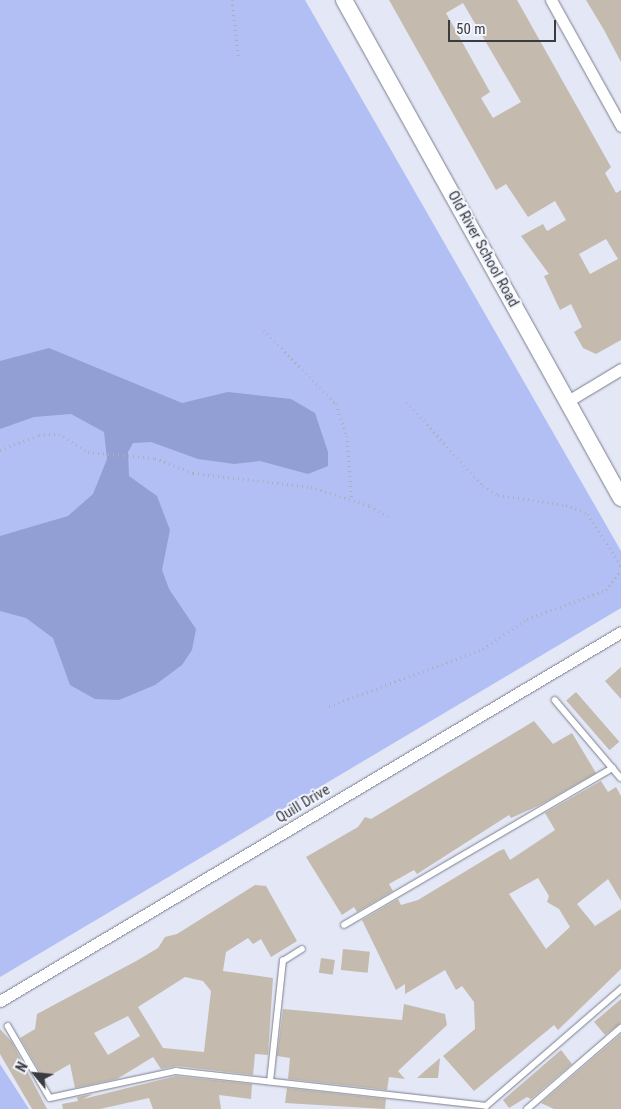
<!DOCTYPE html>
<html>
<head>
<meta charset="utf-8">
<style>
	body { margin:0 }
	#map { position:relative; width:621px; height:1109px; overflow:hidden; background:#e3e7f6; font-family:"Roboto Condensed",sans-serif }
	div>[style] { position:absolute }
	.green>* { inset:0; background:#b1bff4 }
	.water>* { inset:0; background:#919fd5 }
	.building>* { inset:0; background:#c4bbae; transform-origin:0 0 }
	.path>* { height:2.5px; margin-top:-1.25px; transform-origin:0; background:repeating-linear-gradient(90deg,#acafbb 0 1px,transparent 0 5px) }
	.roads { filter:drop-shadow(0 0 1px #7a7e8b) drop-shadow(0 0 1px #7a7e8b) }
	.service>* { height:5.5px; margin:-2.75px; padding:0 2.75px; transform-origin:2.75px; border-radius:2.75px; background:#fff }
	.minor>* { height:11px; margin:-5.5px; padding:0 5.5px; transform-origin:5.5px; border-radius:5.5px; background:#fff }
	.secondary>* { height:16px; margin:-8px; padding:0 8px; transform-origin:8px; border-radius:8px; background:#fff }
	span { translate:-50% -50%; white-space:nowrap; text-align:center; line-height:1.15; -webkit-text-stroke:4px #f2f4fd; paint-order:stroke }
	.street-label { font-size:15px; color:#3a3b41 }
	.north { position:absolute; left:10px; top:1049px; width:50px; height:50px; -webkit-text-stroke:4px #f2f4fd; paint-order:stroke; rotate:298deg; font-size:14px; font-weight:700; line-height:20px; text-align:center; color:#3a3b41 }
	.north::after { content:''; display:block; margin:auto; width:18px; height:22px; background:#3a3b41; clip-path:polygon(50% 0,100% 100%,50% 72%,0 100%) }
	.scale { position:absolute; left:448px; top:20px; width:108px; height:22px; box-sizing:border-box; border:2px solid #3a3b41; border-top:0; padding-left:6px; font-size:15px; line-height:18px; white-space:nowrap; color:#3a3b41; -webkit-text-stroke:4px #f2f4fd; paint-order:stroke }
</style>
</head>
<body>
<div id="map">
	<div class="green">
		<i style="clip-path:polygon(0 0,305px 0,621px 551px,621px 608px,0 977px)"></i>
		<i style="clip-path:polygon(0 1064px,29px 1109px,0 1109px)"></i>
	</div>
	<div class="water">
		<i style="clip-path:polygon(49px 348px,182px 403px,228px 392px,291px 399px,315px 413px,328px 452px,328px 466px,308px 474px,260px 461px,234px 464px,198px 459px,151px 442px,133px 443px,128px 452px,129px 476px,157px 496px,170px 530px,162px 570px,169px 589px,196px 629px,192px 650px,182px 665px,155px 685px,119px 700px,95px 699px,70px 685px,53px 638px,26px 618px,0 611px,0 536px,68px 516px,93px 494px,107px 459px,104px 432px,71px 414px,34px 417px,0 429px,0 361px)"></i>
	</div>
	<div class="building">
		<i style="clip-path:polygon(evenodd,389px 0,517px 0,611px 167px,605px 173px,616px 193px,621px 190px,621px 340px,596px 354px,583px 348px,574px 332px,582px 327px,571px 304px,560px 310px,544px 276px,549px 274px,521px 236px,543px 224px,547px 231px,566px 220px,555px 201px,528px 217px,506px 184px,496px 190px,389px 0,463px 3px,521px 102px,493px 118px,481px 98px,490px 92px,446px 13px,463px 3px,389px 0,606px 239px,618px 259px,590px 274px,579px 254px,606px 239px)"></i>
		<i style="clip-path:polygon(586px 0,621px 0,621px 62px,604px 30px)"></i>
		<i style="clip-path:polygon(621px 667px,621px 699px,605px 681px)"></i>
		<i style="left:576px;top:692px;width:66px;height:13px;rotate:49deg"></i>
		<i style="clip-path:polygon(534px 721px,553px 744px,572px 733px,596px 773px,540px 805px,511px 818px,509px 815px,417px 874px,414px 870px,389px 884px,393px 891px,357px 912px,354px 907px,342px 915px,306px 857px,358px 827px,365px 817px,371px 819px)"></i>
		<i style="clip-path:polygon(evenodd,601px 781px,608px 792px,616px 787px,621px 796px,621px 901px,608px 879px,577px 904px,595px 926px,621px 909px,621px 969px,558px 1030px,554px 1025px,474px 1091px,443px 1056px,475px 1029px,474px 1002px,462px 986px,456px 990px,445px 970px,405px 994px,405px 984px,396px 990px,362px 920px,398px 899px,401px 905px,418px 900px,499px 851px,504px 849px,510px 860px,555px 830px,545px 813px,601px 781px,538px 878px,549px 896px,547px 902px,559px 909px,570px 927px,546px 949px,509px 894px,538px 878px)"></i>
		<i style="clip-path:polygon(evenodd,255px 885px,266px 886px,297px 941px,271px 957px,261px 939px,253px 944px,248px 938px,226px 952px,223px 971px,273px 978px,268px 1055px,255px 1054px,253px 1075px,177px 1066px,161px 1069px,153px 1057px,117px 1079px,75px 1088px,70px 1064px,44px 1079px,20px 1038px,35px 1029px,37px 1014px,138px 960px,158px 948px,165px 937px,177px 934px,255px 885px,185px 977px,203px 981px,211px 991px,204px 1052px,163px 1048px,138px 1007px,185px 977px,255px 885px,128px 1016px,140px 1036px,108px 1055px,94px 1033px,128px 1016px)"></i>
		<i style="left:343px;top:949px;width:27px;height:21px;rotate:6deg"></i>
		<i style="left:321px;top:958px;width:14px;height:15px;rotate:8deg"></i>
		<i style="clip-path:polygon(621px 999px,621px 1023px,605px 1035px,594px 1022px)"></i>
		<i style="clip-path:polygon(404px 1004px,445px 1014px,447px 1025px,398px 1071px,405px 1079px,389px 1077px,387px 1090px,288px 1079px,290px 1058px,277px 1056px,283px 1009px,402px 1020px)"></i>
		<i style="clip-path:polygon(0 1029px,12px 1042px,47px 1109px,32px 1109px,0 1054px)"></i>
		<i style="clip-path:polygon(621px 1034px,621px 1109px,554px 1109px,541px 1103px)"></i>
		<i style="clip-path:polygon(561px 1050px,572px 1064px,531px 1099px,527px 1097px,509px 1108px,503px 1100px)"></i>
		<i style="clip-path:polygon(440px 1058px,438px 1078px,417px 1078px,426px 1070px)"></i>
		<i style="clip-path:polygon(176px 1076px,252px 1084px,251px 1099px,219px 1095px,221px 1109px,153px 1109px,149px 1098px,100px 1109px,63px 1109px,62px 1104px,78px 1101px,77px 1097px,93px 1094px,83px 1099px)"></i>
		<i style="clip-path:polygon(287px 1088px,386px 1099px,385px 1109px,285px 1103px)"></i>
	</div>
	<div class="path">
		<i style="left:232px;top:0;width:60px;rotate:83.3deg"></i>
		<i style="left:264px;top:330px;width:103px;rotate:45.8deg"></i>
		<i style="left:336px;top:404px;width:34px;rotate:71deg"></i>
		<i style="left:347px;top:436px;width:63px;rotate:85.5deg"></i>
		<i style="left:407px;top:402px;width:113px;rotate:47.9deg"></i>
		<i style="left:483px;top:486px;width:17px;rotate:31deg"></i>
		<i style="left:498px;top:495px;width:69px;rotate:8.4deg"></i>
		<i style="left:566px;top:505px;width:24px;rotate:22deg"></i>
		<i style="left:588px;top:514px;width:62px;rotate:57.6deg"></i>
		<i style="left:0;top:450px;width:42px;rotate:-21deg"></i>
		<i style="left:39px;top:435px;width:20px;rotate:-3deg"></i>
		<i style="left:59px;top:434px;width:34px;rotate:32deg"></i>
		<i style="left:88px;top:452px;width:67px;rotate:5.1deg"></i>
		<i style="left:155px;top:458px;width:41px;rotate:21.5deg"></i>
		<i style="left:193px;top:473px;width:119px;rotate:6.8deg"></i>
		<i style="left:311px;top:487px;width:62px;rotate:17.9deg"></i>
		<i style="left:370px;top:506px;width:21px;rotate:31deg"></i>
		<i style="left:329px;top:706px;width:164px;rotate:-20.3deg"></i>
		<i style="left:483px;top:649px;width:53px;rotate:-34.3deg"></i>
		<i style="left:527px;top:619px;width:84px;rotate:-20.2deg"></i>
		<i style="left:606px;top:590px;width:24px;rotate:-52deg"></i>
	</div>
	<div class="roads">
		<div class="service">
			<i style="left:555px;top:700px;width:102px;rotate:49.8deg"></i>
			<i style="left:344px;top:925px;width:311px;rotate:-30.3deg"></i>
			<i style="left:8px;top:1026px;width:83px;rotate:59.7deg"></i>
			<i style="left:50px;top:1098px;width:129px;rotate:-12.1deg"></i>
			<i style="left:176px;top:1071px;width:312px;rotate:6.4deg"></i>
			<i style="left:486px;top:1106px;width:179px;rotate:-40.9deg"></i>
			<i style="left:270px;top:1082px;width:122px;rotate:-83.9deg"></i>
			<i style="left:283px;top:961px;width:22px;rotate:-32deg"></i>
			<i style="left:527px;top:1109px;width:124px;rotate:-40.8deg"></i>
		</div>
		<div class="minor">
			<i style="left:551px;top:0;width:144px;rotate:60.9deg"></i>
			<i style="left:568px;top:401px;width:62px;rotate:-31.1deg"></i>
			<i style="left:0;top:1001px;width:722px;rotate:-30.72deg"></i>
		</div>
		<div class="secondary">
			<i style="left:344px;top:0;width:570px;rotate:60.92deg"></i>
		</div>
	</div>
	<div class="street-label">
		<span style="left:483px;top:249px;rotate:61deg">Old River School Road</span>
		<span style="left:303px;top:804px;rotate:-31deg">Quill Drive</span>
	</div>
	<div class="north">N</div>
	<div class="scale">50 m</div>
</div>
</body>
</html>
